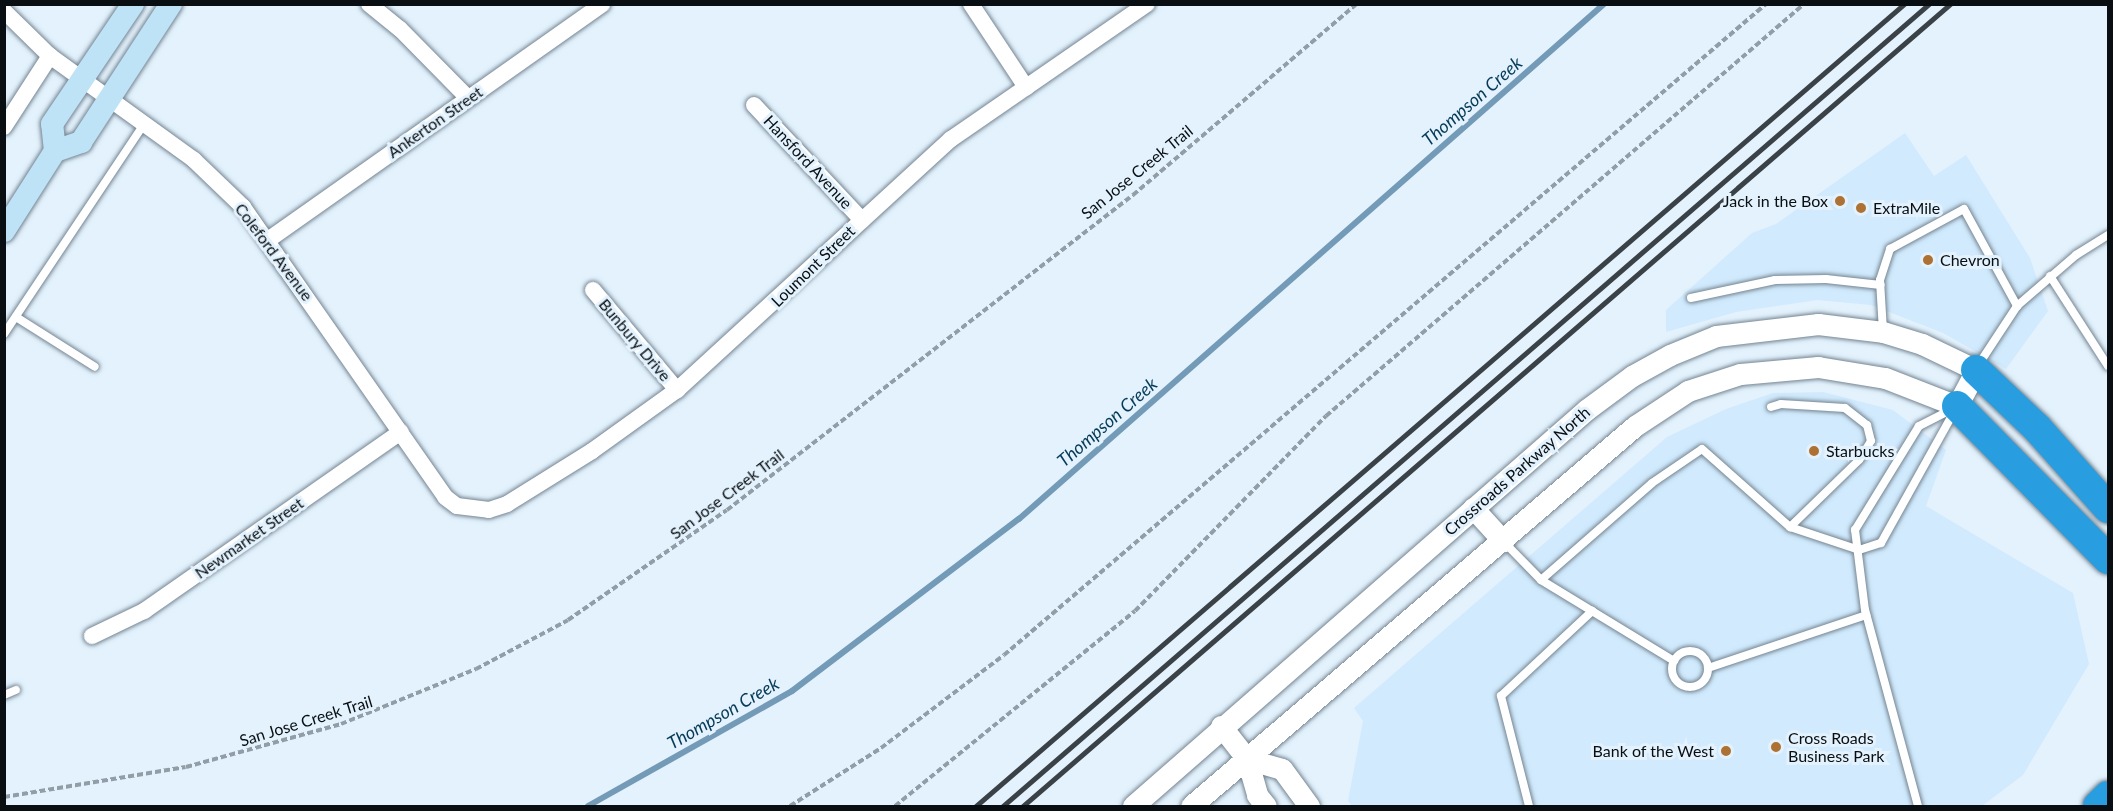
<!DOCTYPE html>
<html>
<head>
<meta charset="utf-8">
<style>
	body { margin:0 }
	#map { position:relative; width:2113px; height:811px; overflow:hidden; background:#e3f2fd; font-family:Lato,sans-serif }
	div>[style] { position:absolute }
	.built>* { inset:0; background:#d1eafd }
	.stream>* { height:6px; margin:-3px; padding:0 3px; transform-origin:3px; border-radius:3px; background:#739ab6 }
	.path>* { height:4px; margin-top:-2px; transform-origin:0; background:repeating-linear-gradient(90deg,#929ea7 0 6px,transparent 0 9px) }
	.roads { filter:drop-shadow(0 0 2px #748491) drop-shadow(0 0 2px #748491) }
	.service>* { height:8px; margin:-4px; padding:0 4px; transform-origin:4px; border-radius:4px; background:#fff }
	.service>.ring { margin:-4px; padding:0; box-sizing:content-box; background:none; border:8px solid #fff; border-radius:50% }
	.minor>* { height:16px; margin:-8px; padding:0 8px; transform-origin:8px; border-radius:8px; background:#fff }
	.tertiary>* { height:21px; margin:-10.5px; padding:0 10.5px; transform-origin:10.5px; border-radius:10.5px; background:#fff }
	.secondary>* { height:22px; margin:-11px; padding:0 11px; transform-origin:11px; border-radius:11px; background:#bee2f6 }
	.motorway>* { height:30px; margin:-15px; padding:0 15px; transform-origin:15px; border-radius:15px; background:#289ee1 }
	.rail>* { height:4.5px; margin:-2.25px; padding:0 2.25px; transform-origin:2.25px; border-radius:2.25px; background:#3a4247 }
	.dots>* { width:16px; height:16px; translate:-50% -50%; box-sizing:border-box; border:3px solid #e3f2fd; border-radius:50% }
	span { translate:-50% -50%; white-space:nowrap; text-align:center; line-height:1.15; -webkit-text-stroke:6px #e3f2fd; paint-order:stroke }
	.street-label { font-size:16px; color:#080e12 }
	.poi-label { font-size:16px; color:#080e12 }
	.right { translate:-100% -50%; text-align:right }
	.left { translate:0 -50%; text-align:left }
	.water-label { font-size:18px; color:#063b58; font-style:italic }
	.frame { position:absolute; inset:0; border:6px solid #080e12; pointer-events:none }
</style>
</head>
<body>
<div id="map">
	<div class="built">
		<i style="clip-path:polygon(1905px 133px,1934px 176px,1966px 155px,2030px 258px,2048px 311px,2006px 369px,1943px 333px,1871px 305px,1818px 300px,1736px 312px,1666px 332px,1666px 310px,1752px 233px,1776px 224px)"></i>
		<i style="clip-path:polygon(1823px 392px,1893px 410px,1946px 450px,1926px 506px,2073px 593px,2089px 664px,2023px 775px,1982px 806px,1352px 806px,1348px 801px,1363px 721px,1354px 708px,1667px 437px,1726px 409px,1773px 393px)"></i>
	</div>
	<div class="stream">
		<i style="left:588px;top:806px;width:234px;rotate:-29.4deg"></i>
		<i style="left:792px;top:691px;width:285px;rotate:-37.2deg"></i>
		<i style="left:1019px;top:519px;width:779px;rotate:-41.36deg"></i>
	</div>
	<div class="path">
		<i style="left:4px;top:797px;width:184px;rotate:-9.4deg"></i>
		<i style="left:186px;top:767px;width:161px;rotate:-15.5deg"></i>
		<i style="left:341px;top:724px;width:146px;rotate:-22.2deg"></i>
		<i style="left:476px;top:669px;width:104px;rotate:-28deg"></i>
		<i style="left:568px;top:620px;width:193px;rotate:-34.7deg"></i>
		<i style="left:727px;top:510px;width:514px;rotate:-37.81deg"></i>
		<i style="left:1133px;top:195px;width:294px;rotate:-40.5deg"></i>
		<i style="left:790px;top:806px;width:108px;rotate:-32.5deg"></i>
		<i style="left:881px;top:748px;width:154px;rotate:-37.1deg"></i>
		<i style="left:1004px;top:655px;width:1002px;rotate:-40.51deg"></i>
		<i style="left:895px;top:806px;width:309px;rotate:-39.1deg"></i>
		<i style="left:1135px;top:611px;width:273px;rotate:-45.6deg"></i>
		<i style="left:1326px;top:416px;width:631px;rotate:-40.76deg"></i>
	</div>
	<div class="roads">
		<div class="service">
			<i style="left:2050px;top:276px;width:107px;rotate:57.2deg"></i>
			<i style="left:1691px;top:298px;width:86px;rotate:-12.1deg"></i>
			<i style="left:1775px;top:280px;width:51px;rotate:-1.1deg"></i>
			<i style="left:1826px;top:279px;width:55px;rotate:6.2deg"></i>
			<i style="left:16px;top:317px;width:93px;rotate:32.3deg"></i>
			<i style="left:1883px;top:331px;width:51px;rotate:-93.4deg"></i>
			<i style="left:1880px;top:280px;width:33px;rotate:-72deg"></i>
			<i style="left:1890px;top:249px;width:84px;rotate:-28.4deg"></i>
			<i style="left:1964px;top:209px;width:111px;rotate:61.3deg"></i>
			<i style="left:4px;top:334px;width:252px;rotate:-56.3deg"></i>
			<i style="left:1977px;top:367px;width:73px;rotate:-56.7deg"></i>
			<i style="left:2017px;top:306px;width:78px;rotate:-40.8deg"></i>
			<i style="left:2076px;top:255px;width:38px;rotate:-32deg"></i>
			<i style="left:1771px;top:407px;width:10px;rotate:-17deg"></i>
			<i style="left:1781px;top:404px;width:64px;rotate:3.6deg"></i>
			<i style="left:1845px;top:408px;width:28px;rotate:38deg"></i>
			<i style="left:1867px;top:425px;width:16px;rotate:76deg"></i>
			<i style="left:1871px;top:441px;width:22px;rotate:122deg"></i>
			<i style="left:1859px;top:460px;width:96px;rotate:135.8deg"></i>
			<i style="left:1503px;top:541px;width:54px;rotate:45.7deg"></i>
			<i style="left:1541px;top:580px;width:147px;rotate:-41.1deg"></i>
			<i style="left:1652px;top:483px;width:60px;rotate:-34.2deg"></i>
			<i style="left:1702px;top:449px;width:118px;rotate:41.6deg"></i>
			<i style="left:1790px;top:527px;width:73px;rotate:18.4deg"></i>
			<i style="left:1859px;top:550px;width:23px;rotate:-18deg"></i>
			<i style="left:1881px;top:543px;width:150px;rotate:-60.9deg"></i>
			<i style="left:1541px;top:580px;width:156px;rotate:31.3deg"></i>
			<i class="ring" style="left:1672px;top:651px;width:28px;height:28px"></i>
			<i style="left:1708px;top:668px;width:167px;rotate:-18.5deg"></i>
			<i style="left:4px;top:695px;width:13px;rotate:-23deg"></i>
			<i style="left:1529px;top:806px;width:114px;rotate:-104.3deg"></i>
			<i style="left:1501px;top:696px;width:125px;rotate:-43deg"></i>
			<i style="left:1918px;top:806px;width:203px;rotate:-105.1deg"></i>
			<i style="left:1865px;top:610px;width:81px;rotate:-97.1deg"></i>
			<i style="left:1855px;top:530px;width:122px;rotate:-58.4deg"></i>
			<i style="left:1919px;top:426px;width:39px;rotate:-27deg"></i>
		</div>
		<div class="minor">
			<i style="left:369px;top:4px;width:40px;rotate:39deg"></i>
			<i style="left:400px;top:29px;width:97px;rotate:45.4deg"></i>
			<i style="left:971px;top:4px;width:100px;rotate:56.5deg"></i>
			<i style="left:4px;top:11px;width:64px;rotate:44.4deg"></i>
			<i style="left:50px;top:56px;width:178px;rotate:35.8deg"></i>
			<i style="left:194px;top:160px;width:68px;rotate:43.8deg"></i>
			<i style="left:243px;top:207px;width:353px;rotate:55.1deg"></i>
			<i style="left:445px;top:497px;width:15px;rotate:37deg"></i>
			<i style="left:457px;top:506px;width:32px;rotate:7deg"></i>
			<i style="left:489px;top:510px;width:19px;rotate:-18deg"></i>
			<i style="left:507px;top:504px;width:100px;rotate:-31.9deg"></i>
			<i style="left:592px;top:451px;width:105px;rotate:-35.7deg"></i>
			<i style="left:677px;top:390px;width:372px;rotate:-42.5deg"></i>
			<i style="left:951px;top:139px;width:238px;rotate:-34.6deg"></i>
			<i style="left:754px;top:105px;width:158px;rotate:46.8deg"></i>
			<i style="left:4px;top:127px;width:85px;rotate:-57.1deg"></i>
			<i style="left:268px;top:240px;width:409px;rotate:-35.2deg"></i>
			<i style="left:593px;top:290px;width:131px;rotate:50deg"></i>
			<i style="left:92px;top:636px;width:58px;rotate:-25.7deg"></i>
			<i style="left:144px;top:611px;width:313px;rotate:-34.9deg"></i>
		</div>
		<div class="tertiary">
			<i style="left:1473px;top:508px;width:45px;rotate:47.7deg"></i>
			<i style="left:1221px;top:726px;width:42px;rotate:51.8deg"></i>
			<i style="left:1247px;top:759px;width:37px;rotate:74deg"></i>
			<i style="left:1257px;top:795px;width:14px;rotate:51deg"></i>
			<i style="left:1247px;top:759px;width:36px;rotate:16deg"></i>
			<i style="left:1282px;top:769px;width:46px;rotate:53.9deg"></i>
			<i style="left:1133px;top:806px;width:602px;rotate:-41.16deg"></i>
			<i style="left:1586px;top:410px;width:57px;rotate:-36.5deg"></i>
			<i style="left:1632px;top:376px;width:43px;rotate:-28.9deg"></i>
			<i style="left:1670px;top:355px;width:50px;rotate:-22.4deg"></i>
			<i style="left:1716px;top:336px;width:103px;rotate:-6.7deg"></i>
			<i style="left:1818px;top:324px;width:65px;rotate:7deg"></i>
			<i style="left:1883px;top:332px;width:41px;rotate:17.1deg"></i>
			<i style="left:1922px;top:344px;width:60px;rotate:25.7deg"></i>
			<i style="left:1976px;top:370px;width:41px;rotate:117.8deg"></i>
			<i style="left:1957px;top:406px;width:77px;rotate:-158.7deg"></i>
			<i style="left:1885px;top:378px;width:68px;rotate:-170.7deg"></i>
			<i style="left:1818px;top:367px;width:78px;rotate:174.9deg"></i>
			<i style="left:1740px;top:374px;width:55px;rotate:161.9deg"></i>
			<i style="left:1688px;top:391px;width:64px;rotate:146.6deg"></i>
			<i style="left:1635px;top:426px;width:584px;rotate:139.44deg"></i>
		</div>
		<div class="secondary">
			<i style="left:55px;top:151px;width:27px;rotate:-96deg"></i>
			<i style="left:52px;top:124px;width:145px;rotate:-56deg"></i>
			<i style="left:4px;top:231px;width:95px;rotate:-57.5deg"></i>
			<i style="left:55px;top:151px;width:28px;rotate:-19deg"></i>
			<i style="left:81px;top:142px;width:165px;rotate:-56.9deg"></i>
		</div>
		<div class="motorway">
			<i style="left:1976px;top:370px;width:84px;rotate:43.6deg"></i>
			<i style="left:2037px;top:428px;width:107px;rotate:48.4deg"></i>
			<i style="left:1957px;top:406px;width:215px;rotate:45.4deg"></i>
			<i style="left:2098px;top:806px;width:14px;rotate:-45deg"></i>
		</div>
	</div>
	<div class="rail">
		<i style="left:976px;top:806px;width:1227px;rotate:-40.83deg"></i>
		<i style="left:1003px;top:806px;width:1225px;rotate:-40.9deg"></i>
		<i style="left:1023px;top:806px;width:1226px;rotate:-40.86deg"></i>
	</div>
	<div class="dots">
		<i style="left:1840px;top:201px;background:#ac7133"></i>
		<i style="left:1861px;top:208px;background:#ac7133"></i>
		<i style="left:1928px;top:260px;background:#ac7133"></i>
		<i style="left:1814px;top:451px;background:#ac7133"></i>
		<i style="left:1776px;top:747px;background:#ac7133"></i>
		<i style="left:1726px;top:751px;background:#ac7133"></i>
	</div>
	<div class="street-label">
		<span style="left:435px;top:122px;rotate:-35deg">Ankerton Street</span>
		<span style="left:808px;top:162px;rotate:47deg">Hansford Avenue</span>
		<span style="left:1137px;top:172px;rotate:-39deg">San Jose Creek Trail</span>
		<span style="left:274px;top:252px;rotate:53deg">Coleford Avenue</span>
		<span style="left:813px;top:266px;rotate:-44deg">Loumont Street</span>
		<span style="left:635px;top:340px;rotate:50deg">Bunbury Drive</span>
		<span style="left:1517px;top:471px;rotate:-41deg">Crossroads Parkway North</span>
		<span style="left:727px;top:494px;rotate:-37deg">San Jose Creek Trail</span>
		<span style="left:249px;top:538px;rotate:-35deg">Newmarket Street</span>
		<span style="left:306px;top:721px;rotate:-17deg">San Jose Creek Trail</span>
	</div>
	<div class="poi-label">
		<span class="right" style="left:1828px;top:201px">Jack in the Box</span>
		<span class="left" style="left:1873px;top:208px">ExtraMile</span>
		<span class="left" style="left:1940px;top:260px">Chevron</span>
		<span class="left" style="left:1826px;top:451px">Starbucks</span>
		<span class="left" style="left:1788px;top:747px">Cross Roads<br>Business Park</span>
		<span class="right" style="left:1714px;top:751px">Bank of the West</span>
	</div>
	<div class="water-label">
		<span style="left:1472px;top:101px;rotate:-41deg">Thompson Creek</span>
		<span style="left:1107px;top:422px;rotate:-41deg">Thompson Creek</span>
		<span style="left:723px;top:713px;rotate:-30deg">Thompson Creek</span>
	</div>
	<div class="frame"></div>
</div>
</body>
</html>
